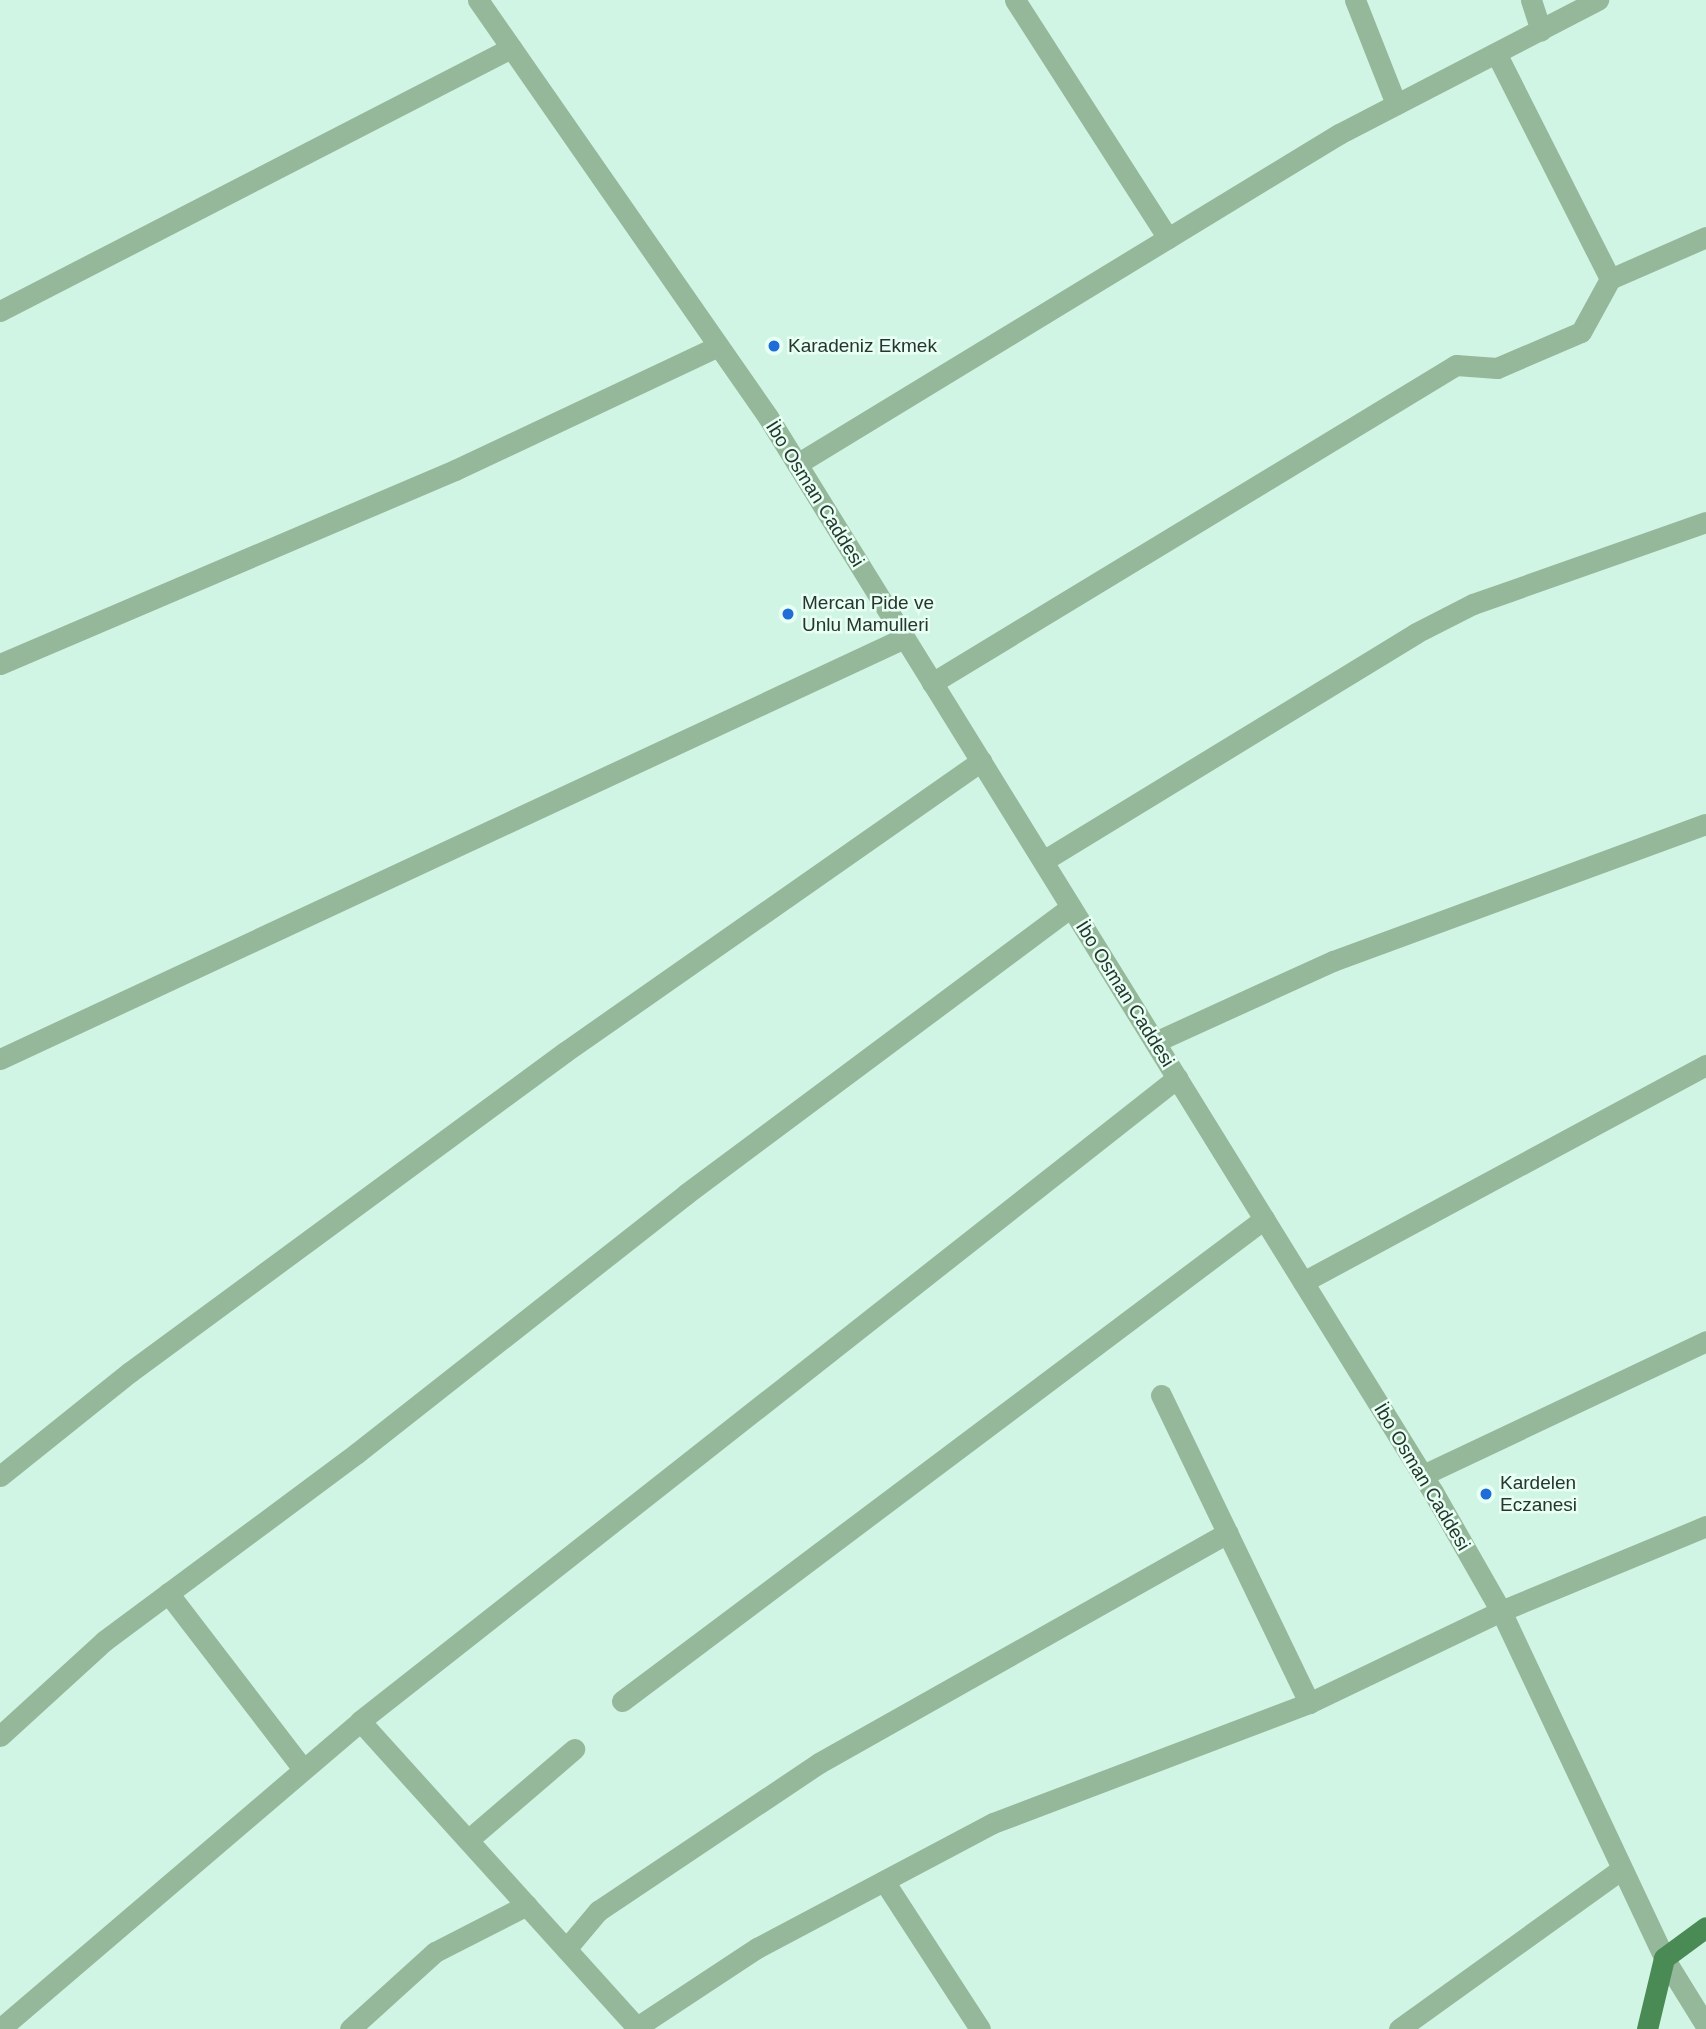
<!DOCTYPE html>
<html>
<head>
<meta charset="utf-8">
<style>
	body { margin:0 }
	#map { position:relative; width:1706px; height:2029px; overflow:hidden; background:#d0f5e4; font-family:Helvetica,sans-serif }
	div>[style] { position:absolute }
	.minor>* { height:21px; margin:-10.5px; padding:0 10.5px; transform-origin:10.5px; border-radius:10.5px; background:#96b89a }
	.major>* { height:21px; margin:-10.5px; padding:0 10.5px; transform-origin:10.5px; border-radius:10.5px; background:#4a8b55 }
	.dots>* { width:19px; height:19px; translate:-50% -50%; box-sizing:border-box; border:4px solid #e8fff4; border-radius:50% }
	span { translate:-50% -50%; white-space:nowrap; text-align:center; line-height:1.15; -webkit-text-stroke:5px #e8fff4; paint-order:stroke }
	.poi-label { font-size:19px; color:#26352e }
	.left { translate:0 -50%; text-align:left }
	.street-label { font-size:19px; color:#26352e }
</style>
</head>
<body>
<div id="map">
	<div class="minor">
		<i style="left:478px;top:0;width:508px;rotate:55.18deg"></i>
		<i style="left:768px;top:417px;width:1264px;rotate:58.26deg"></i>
		<i style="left:1433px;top:1492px;width:137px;rotate:60.3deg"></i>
		<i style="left:1501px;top:1611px;width:383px;rotate:64.8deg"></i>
		<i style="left:1664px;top:1958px;width:80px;rotate:58.3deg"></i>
		<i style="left:1015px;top:0;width:283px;rotate:57.3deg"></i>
		<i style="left:1355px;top:0;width:112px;rotate:68.5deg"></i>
		<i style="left:1531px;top:0;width:32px;rotate:72deg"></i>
		<i style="left:1496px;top:53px;width:253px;rotate:63.2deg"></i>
		<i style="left:1610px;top:279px;width:105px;rotate:-23.6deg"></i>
		<i style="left:0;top:311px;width:575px;rotate:-27.23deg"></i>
		<i style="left:797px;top:464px;width:635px;rotate:-31.34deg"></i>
		<i style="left:1339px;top:134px;width:292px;rotate:-27.4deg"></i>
		<i style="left:0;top:664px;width:495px;rotate:-23.1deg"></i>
		<i style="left:455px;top:470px;width:291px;rotate:-25.2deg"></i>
		<i style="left:932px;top:683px;width:613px;rotate:-31.25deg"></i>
		<i style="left:1456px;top:365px;width:41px;rotate:4.2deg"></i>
		<i style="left:1497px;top:368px;width:91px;rotate:-23.2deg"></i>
		<i style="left:1581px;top:332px;width:60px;rotate:-61.3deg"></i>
		<i style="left:1043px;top:861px;width:437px;rotate:-31.4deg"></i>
		<i style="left:1416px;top:633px;width:64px;rotate:-27deg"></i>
		<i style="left:1473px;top:604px;width:247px;rotate:-19.4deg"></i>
		<i style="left:1155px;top:1042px;width:196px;rotate:-24.5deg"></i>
		<i style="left:1333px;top:961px;width:397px;rotate:-20.2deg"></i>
		<i style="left:0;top:1059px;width:997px;rotate:-24.97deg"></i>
		<i style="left:1303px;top:1282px;width:458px;rotate:-28.3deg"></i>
		<i style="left:1161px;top:1395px;width:342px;rotate:64.3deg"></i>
		<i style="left:1423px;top:1475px;width:313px;rotate:-25.3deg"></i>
		<i style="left:0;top:1476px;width:166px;rotate:-38.7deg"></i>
		<i style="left:130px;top:1372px;width:540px;rotate:-36.34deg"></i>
		<i style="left:565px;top:1052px;width:508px;rotate:-34.97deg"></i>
		<i style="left:168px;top:1593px;width:222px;rotate:52.5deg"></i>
		<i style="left:622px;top:1701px;width:803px;rotate:-36.9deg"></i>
		<i style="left:360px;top:1721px;width:415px;rotate:47.9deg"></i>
		<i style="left:0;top:1736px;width:141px;rotate:-42.4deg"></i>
		<i style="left:104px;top:1641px;width:315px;rotate:-36.6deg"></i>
		<i style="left:357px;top:1453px;width:419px;rotate:-38.2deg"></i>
		<i style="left:686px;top:1194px;width:480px;rotate:-36.7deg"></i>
		<i style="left:468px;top:1840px;width:140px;rotate:-40.6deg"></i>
		<i style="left:884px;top:1881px;width:176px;rotate:57deg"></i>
		<i style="left:566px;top:1949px;width:50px;rotate:-49.9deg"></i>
		<i style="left:598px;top:1911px;width:266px;rotate:-33.8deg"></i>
		<i style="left:819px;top:1763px;width:469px;rotate:-29.4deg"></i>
		<i style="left:637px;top:2027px;width:144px;rotate:-33.4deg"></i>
		<i style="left:757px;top:1948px;width:267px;rotate:-27.9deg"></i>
		<i style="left:993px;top:1823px;width:338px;rotate:-20.8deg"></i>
		<i style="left:1309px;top:1703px;width:213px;rotate:-25.6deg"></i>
		<i style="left:1501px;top:1611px;width:222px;rotate:-22.5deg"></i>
		<i style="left:0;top:2029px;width:474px;rotate:-40.5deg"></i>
		<i style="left:360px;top:1721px;width:1040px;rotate:-38.2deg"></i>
		<i style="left:350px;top:2029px;width:115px;rotate:-42.2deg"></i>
		<i style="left:435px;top:1952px;width:103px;rotate:-27.1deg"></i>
		<i style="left:1399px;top:2029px;width:274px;rotate:-35.7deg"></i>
	</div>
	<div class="major">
		<i style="left:1647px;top:2029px;width:73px;rotate:-76.5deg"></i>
		<i style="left:1664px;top:1958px;width:52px;rotate:-36.4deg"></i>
	</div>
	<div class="dots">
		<i style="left:774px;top:346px;background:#206dd8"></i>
		<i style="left:788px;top:614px;background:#206dd8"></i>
		<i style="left:1486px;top:1494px;background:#206dd8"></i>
	</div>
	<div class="poi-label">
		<span class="left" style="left:788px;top:346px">Karadeniz Ekmek</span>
		<span class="left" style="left:802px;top:614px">Mercan Pide ve<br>Unlu Mamulleri</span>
		<span class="left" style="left:1500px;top:1494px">Kardelen<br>Eczanesi</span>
	</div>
	<div class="street-label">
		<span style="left:815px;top:494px;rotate:58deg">İbo Osman Caddesi</span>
		<span style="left:1125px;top:994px;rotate:58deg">İbo Osman Caddesi</span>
		<span style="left:1422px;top:1477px;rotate:59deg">İbo Osman Caddesi</span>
	</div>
</div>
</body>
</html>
